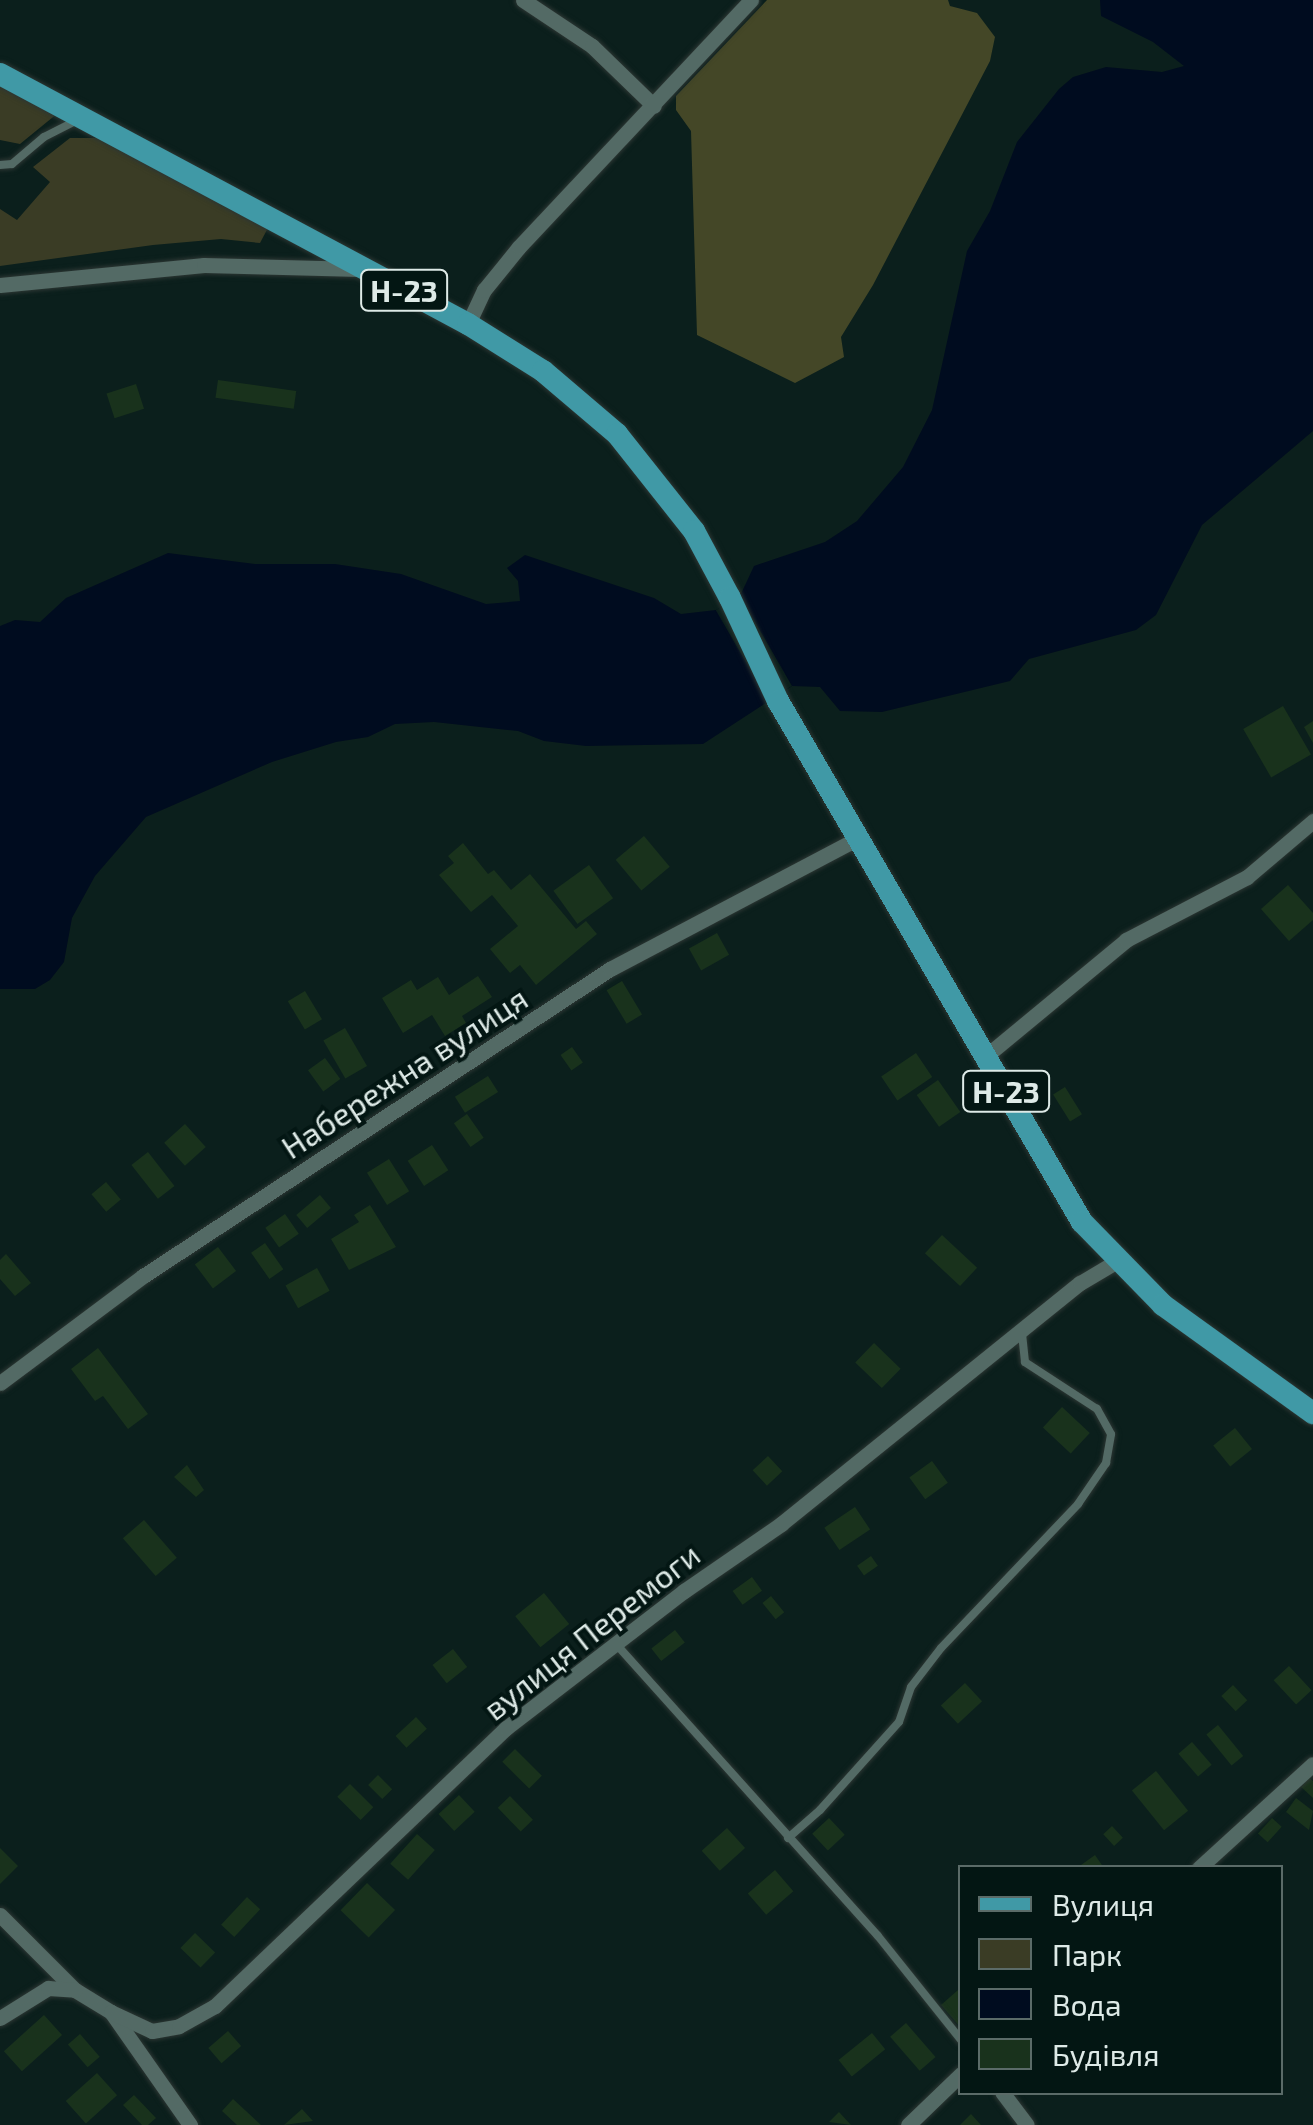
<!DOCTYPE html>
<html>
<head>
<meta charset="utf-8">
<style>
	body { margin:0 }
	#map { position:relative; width:1313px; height:2125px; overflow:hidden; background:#0b1f1c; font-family:"Exo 2",sans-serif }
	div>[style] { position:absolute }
	.green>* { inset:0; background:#3a3c25 }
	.forest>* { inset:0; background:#444727 }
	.water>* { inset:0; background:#000c1f }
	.pier>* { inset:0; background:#0b1f1c; transform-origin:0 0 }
	.building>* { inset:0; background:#19321c; transform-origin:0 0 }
	.roads { filter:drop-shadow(0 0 2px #2c3633) drop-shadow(0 0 2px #2c3633) }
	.service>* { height:8px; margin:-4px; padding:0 4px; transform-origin:4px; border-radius:4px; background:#536a65 }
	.minor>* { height:15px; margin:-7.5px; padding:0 7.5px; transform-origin:7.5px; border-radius:7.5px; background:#536a65 }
	.primary>* { height:22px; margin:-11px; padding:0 11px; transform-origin:11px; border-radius:11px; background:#4099a6 }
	span { translate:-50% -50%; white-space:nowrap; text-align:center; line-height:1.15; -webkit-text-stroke:8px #031613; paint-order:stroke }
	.shield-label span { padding:2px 8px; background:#031613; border:2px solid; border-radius:8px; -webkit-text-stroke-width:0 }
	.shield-label { font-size:30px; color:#deeae7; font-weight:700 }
	.street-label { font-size:32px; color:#deeae7 }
	.legend { position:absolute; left:958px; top:1865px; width:325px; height:230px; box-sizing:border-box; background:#031613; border:2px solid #5b6b68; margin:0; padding:12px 18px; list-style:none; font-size:30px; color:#deeae7 }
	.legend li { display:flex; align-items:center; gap:20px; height:50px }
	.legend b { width:50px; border:2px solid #5b6b68 }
</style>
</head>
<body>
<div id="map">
	<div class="green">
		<i style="clip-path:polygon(0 81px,58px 113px,20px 144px,0 140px)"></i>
		<i style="clip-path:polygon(70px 138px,102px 138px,269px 226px,260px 243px,221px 239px,153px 245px,0 266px,0 209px,17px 220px,50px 182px,33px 167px)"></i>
	</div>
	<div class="forest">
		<i style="clip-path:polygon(767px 0,948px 0,950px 6px,977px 13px,995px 37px,990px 61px,873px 285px,841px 337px,844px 357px,795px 383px,697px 335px,691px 131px,676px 110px,676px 96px)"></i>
	</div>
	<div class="water">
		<i style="clip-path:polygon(1100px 0,1313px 0,1313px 431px,1202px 525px,1156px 615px,1136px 630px,1029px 659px,1010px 681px,882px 712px,840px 711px,820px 687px,792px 686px,703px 744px,586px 746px,544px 741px,518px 731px,434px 722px,395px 724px,368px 737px,336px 742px,272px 762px,146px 817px,95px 876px,72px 918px,64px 962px,50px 980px,35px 989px,0 989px,0 626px,15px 620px,40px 622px,66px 598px,168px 553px,255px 564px,335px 564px,401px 574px,486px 604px,520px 601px,518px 581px,507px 568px,525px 555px,654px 598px,681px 614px,716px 610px,740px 596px,754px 566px,825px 542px,857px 521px,903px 467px,932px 410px,967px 251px,990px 211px,1017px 142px,1059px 89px,1073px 77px,1106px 67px,1162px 72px,1184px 66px,1153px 42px,1101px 16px)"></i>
	</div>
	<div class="pier">
		<i style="left:740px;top:596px;width:104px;height:28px;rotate:60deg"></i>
	</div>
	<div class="building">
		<i style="left:218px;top:380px;width:79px;height:18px;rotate:8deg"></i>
		<i style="left:136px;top:384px;width:26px;height:31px;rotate:72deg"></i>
		<i style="left:1283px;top:706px;width:56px;height:46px;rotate:60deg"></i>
		<i style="clip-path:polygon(1313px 721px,1313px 743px,1304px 727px)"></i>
		<i style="left:644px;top:836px;width:40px;height:37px;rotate:50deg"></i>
		<i style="clip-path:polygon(463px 843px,488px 874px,494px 870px,511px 890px,530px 874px,576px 929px,586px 921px,597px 934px,536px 985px,520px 965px,510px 973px,490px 949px,518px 926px,492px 895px,471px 912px,439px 875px,454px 863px,448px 856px)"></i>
		<i style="left:589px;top:865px;width:41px;height:44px;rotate:54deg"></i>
		<i style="clip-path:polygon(1288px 885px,1313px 913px,1313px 920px,1289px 941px,1261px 909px)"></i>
		<i style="left:717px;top:933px;width:25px;height:32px;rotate:61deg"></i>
		<i style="clip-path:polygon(478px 976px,492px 997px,462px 1016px,466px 1023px,445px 1036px,432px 1015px,403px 1033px,382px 998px,411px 980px,417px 990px,438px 977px,449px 995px)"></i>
		<i style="left:622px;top:981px;width:39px;height:18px;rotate:59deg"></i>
		<i style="left:305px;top:991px;width:33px;height:20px;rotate:59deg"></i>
		<i style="left:345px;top:1028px;width:44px;height:25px;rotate:60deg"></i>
		<i style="left:572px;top:1047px;width:19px;height:14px;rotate:55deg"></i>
		<i style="left:916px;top:1053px;width:29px;height:42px;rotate:56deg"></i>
		<i style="left:325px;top:1058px;width:26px;height:21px;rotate:54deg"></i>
		<i style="left:488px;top:1076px;width:19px;height:39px;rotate:58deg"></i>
		<i style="left:938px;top:1080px;width:39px;height:26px;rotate:55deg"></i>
		<i style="left:1065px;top:1087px;width:32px;height:14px;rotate:58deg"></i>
		<i style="left:467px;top:1114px;width:29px;height:16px;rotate:55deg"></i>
		<i style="left:185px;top:1124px;width:31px;height:28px;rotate:48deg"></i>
		<i style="left:432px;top:1145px;width:30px;height:29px;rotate:57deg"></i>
		<i style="left:148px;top:1152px;width:43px;height:21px;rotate:52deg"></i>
		<i style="left:389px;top:1159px;width:38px;height:26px;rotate:58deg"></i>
		<i style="left:106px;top:1182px;width:23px;height:19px;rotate:50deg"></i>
		<i style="left:320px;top:1195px;width:17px;height:31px;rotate:50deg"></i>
		<i style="clip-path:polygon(370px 1205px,396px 1247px,349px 1270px,331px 1239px,359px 1222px,354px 1215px)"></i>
		<i style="left:285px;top:1214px;width:24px;height:24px;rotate:55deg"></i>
		<i style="left:942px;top:1235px;width:48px;height:25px;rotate:43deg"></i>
		<i style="left:265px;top:1243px;width:32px;height:17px;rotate:55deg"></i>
		<i style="left:218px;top:1247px;width:30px;height:29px;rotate:53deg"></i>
		<i style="clip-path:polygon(6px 1254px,31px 1283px,15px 1296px,0 1279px,0 1260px)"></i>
		<i style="left:317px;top:1268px;width:26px;height:36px;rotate:61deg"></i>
		<i style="left:874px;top:1343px;width:37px;height:27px;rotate:44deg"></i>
		<i style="clip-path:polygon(98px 1348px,148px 1414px,128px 1429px,103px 1396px,95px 1401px,71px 1369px)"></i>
		<i style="left:1062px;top:1407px;width:38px;height:28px;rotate:43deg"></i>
		<i style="left:1235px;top:1428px;width:27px;height:28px;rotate:51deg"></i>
		<i style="left:768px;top:1456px;width:21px;height:21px;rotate:47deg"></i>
		<i style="left:932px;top:1461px;width:27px;height:28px;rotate:54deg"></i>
		<i style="clip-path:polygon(187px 1465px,204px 1490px,196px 1497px,174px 1477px)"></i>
		<i style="left:855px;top:1507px;width:27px;height:37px;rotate:56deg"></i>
		<i style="left:144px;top:1520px;width:50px;height:28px;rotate:49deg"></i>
		<i style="left:871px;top:1556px;width:12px;height:17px;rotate:55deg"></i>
		<i style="left:752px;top:1577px;width:17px;height:24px;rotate:54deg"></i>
		<i style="left:544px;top:1593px;width:40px;height:37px;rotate:51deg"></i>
		<i style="left:771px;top:1596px;width:21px;height:11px;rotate:51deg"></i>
		<i style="left:675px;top:1630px;width:16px;height:30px;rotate:52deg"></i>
		<i style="left:453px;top:1649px;width:23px;height:26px;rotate:52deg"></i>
		<i style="left:1289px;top:1666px;width:33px;height:21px;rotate:47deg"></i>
		<i style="left:965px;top:1683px;width:25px;height:33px;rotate:47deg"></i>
		<i style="left:1233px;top:1685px;width:21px;height:16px;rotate:47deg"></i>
		<i style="left:416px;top:1717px;width:16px;height:28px;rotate:47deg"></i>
		<i style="left:1218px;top:1725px;width:40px;height:15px;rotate:51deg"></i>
		<i style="left:1192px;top:1742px;width:30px;height:18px;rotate:49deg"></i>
		<i style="left:515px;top:1749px;width:38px;height:18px;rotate:45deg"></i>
		<i style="left:1156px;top:1771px;width:51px;height:31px;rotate:51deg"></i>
		<i style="left:378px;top:1775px;width:20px;height:14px;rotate:45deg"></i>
		<i style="clip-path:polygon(1309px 1778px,1313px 1781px,1313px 1798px,1301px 1787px)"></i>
		<i style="left:350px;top:1784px;width:33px;height:18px;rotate:45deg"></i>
		<i style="left:459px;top:1795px;width:23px;height:28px;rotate:47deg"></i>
		<i style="left:510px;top:1796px;width:33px;height:17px;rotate:46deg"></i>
		<i style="clip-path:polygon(1296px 1798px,1313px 1811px,1309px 1830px,1286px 1812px)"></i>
		<i style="left:829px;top:1818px;width:23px;height:23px;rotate:47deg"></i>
		<i style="left:1272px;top:1818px;width:13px;height:21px;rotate:42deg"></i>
		<i style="left:1112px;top:1826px;width:16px;height:12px;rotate:47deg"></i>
		<i style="left:727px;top:1828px;width:27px;height:34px;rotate:48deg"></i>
		<i style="left:417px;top:1834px;width:24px;height:40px;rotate:42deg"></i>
		<i style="clip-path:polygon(0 1848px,18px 1866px,0 1884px)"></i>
		<i style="clip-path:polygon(1095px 1855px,1104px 1868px,1083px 1868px,1081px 1865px)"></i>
		<i style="left:775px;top:1870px;width:28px;height:36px;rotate:49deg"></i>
		<i style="left:367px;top:1883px;width:39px;height:38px;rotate:44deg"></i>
		<i style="left:247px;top:1897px;width:18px;height:38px;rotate:43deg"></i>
		<i style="left:195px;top:1933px;width:28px;height:21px;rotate:44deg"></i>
		<i style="clip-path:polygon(958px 1990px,961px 1993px,961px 2028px,941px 2005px)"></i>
		<i style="left:44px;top:2015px;width:27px;height:54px;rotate:48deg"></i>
		<i style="left:906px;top:2023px;width:45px;height:21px;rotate:49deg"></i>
		<i style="left:228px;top:2031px;width:20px;height:26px;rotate:49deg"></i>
		<i style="left:872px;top:2033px;width:21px;height:43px;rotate:51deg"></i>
		<i style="left:80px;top:2034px;width:30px;height:16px;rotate:49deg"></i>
		<i style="left:97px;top:2073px;width:30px;height:42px;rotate:48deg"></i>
		<i style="clip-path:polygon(134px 2095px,156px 2118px,148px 2125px,142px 2125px,123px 2105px)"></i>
		<i style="clip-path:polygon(233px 2099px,261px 2125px,237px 2125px,222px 2111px)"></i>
		<i style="clip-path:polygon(302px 2109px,313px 2121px,284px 2125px)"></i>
		<i style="clip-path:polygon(839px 2112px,851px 2125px,829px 2122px)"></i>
		<i style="clip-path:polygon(971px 2114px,981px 2125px,960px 2125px)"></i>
	</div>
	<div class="roads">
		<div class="service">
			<i style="left:0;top:165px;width:12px;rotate:-5deg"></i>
			<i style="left:12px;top:164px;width:42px;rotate:-40.2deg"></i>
			<i style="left:44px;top:137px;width:37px;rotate:-27deg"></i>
			<i style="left:616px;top:1644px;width:392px;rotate:48.1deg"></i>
			<i style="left:878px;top:1936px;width:133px;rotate:51.4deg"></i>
			<i style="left:788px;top:1838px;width:43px;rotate:-41.2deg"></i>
			<i style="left:820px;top:1810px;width:118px;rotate:-48.1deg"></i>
			<i style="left:899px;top:1722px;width:37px;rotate:-71deg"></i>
			<i style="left:911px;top:1687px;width:49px;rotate:-52.4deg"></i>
			<i style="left:941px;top:1648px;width:199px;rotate:-46.4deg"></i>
			<i style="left:1078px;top:1504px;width:50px;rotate:-55.7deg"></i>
			<i style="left:1106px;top:1463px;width:29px;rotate:-80deg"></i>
			<i style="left:1111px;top:1434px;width:29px;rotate:-119deg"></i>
			<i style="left:1097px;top:1409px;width:86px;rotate:-146.9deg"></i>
			<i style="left:1025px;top:1362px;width:31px;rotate:-96deg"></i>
		</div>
		<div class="minor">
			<i style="left:523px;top:0;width:83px;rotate:33.7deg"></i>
			<i style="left:592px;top:46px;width:86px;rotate:44.1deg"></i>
			<i style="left:0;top:285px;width:205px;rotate:-5.6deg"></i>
			<i style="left:204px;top:265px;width:156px;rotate:1.5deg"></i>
			<i style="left:468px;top:324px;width:38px;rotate:-65deg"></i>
			<i style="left:484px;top:290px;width:55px;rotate:-50.9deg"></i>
			<i style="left:519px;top:247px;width:339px;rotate:-46.8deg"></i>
			<i style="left:986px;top:1056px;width:182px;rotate:-39.6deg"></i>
			<i style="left:1126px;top:940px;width:136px;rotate:-27.5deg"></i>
			<i style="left:1247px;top:877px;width:87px;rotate:-40.3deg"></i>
			<i style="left:0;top:1383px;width:179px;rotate:-36.8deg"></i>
			<i style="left:143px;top:1276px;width:559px;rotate:-33.32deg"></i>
			<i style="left:610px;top:969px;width:280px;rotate:-27.8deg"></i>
			<i style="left:1199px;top:1868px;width:154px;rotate:-42.4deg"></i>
			<i style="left:0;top:1915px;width:106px;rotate:45deg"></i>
			<i style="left:75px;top:1990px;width:42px;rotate:31.4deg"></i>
			<i style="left:111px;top:2012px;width:138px;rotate:55deg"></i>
			<i style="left:111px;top:2012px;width:45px;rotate:24.9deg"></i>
			<i style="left:152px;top:2031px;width:27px;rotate:-10deg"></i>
			<i style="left:179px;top:2026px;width:41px;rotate:-29.1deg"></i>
			<i style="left:215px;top:2006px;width:402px;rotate:-43.7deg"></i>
			<i style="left:506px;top:1728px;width:225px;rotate:-37.6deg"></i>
			<i style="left:684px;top:1591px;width:118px;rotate:-34.6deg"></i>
			<i style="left:781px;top:1524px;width:384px;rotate:-38.9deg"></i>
			<i style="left:1080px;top:1283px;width:43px;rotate:-30.7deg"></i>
			<i style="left:0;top:2018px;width:57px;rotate:-32deg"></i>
			<i style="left:48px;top:1988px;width:27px;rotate:4deg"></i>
			<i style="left:1002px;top:2092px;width:41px;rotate:52.9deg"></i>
			<i style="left:908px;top:2125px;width:74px;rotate:-43.9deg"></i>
		</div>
		<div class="primary">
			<i style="left:0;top:74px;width:531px;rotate:28.11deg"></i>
			<i style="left:468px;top:324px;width:89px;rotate:32.1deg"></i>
			<i style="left:543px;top:371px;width:97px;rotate:40.4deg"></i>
			<i style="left:617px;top:434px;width:124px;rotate:51.6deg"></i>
			<i style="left:694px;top:531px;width:76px;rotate:61.8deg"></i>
			<i style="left:730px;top:598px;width:114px;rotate:65deg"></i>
			<i style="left:778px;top:701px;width:603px;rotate:59.74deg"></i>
			<i style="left:1082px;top:1222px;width:116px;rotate:45.7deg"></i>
			<i style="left:1163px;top:1305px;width:185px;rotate:35.8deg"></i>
		</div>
	</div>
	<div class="shield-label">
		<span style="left:404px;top:290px">Н-23</span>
		<span style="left:1006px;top:1091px">Н-23</span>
	</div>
	<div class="street-label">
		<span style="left:404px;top:1072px;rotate:-33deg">Набережна вулиця</span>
		<span style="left:591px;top:1631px;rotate:-38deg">вулиця Перемоги</span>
	</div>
	<ul class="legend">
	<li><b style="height:12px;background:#4099a6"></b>Вулиця</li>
	<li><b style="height:28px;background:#3a3c25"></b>Парк</li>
	<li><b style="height:28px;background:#000c1f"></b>Вода</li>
	<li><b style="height:28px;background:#19321c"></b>Будівля</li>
	</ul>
</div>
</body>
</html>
